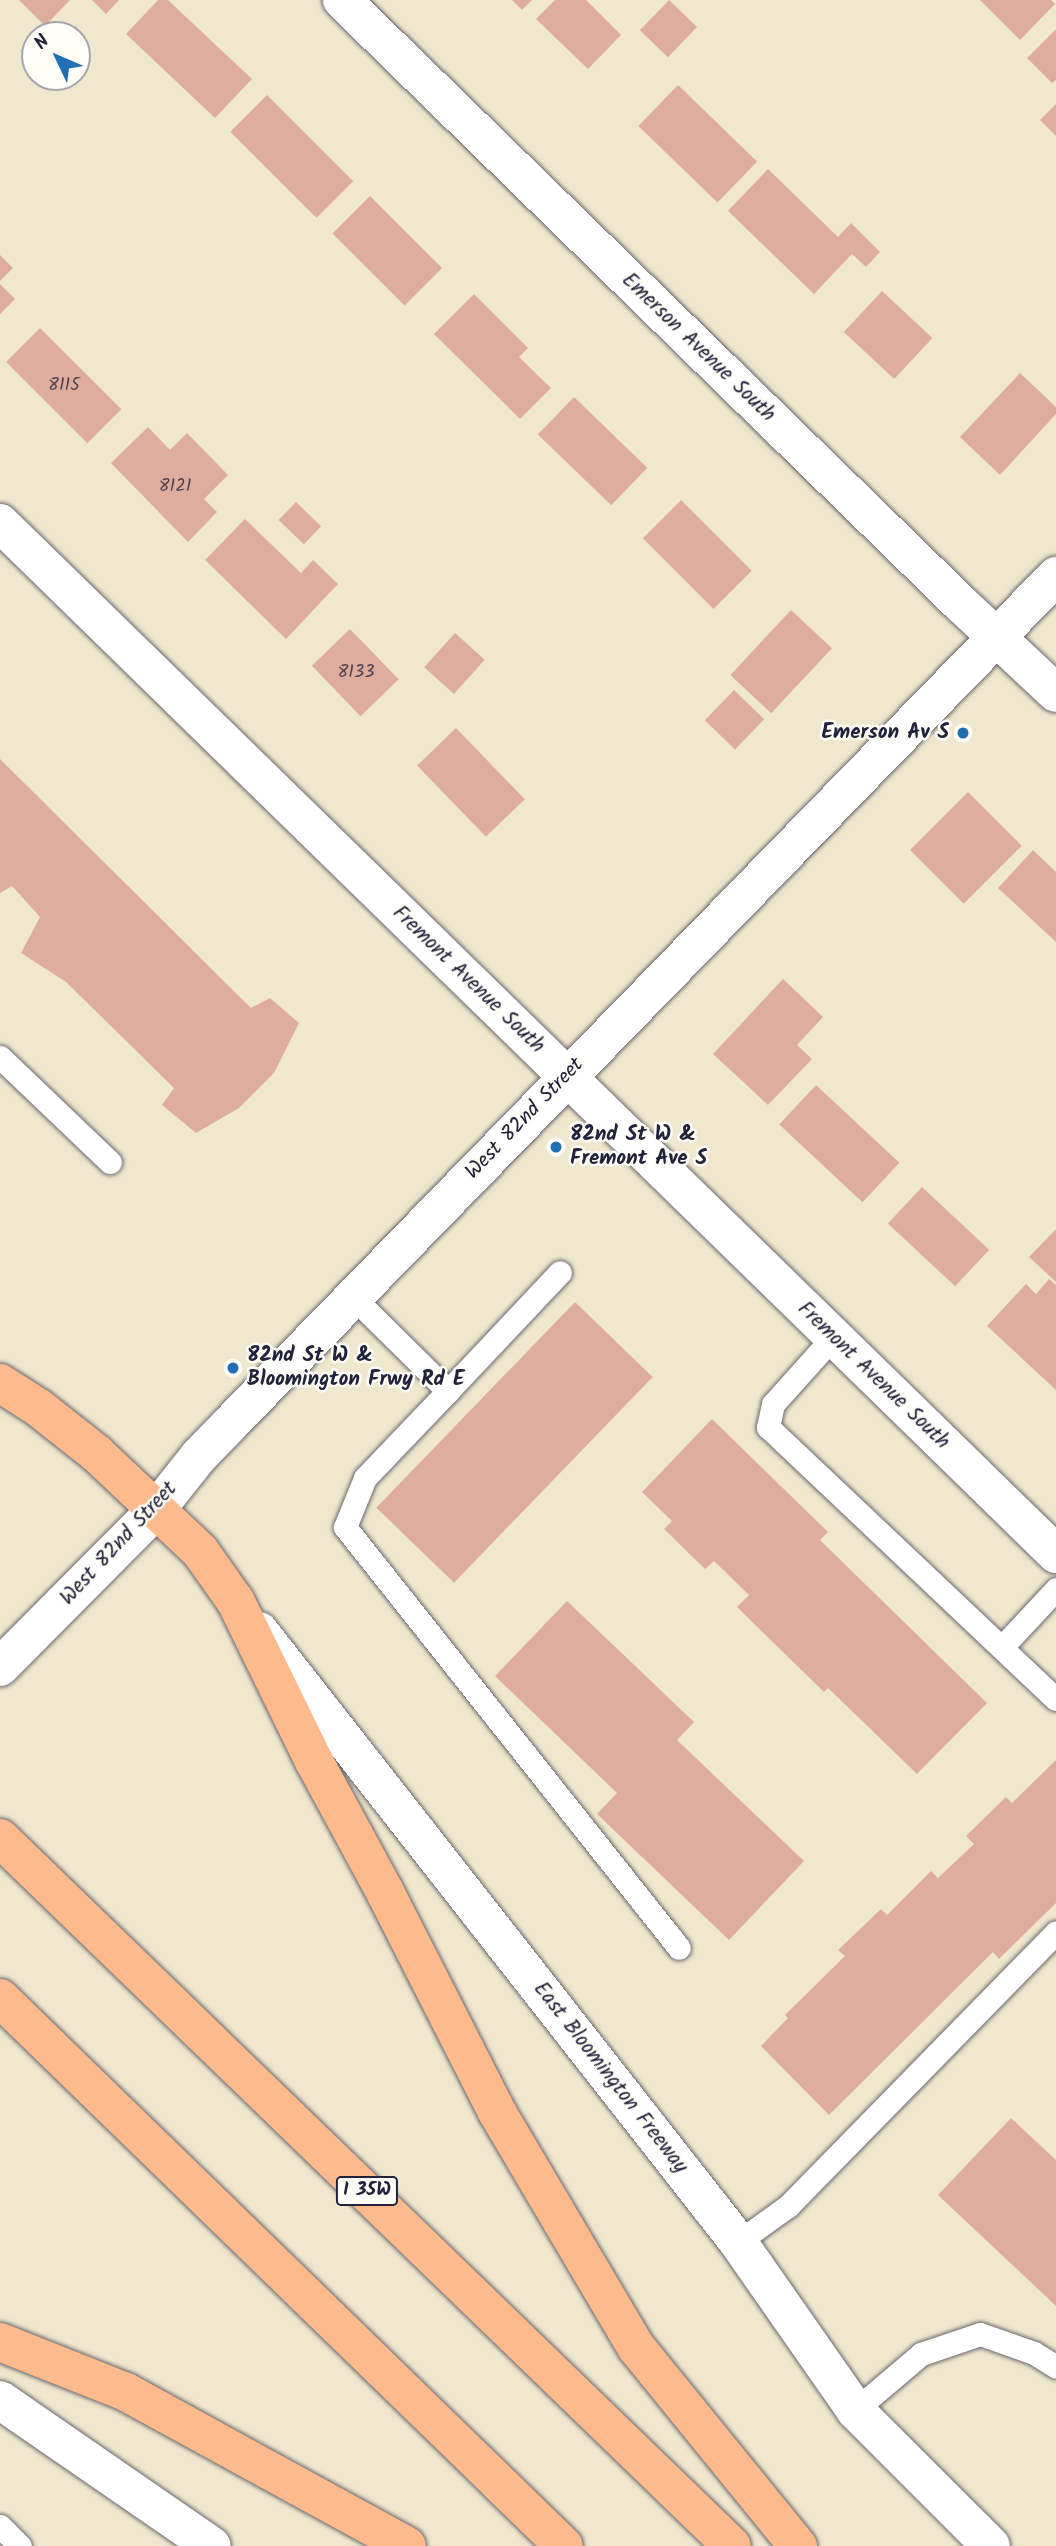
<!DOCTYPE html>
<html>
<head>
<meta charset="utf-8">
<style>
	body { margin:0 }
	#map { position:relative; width:1056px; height:2546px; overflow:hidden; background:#f0e8ce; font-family:Kalam,sans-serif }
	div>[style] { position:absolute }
	.building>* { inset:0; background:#dfad9d; transform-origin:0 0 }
	.roads { filter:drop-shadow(0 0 2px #6a676e) drop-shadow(0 0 2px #6a676e) }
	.service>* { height:23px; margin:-11.5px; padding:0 11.5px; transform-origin:11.5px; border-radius:11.5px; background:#fff }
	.minor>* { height:38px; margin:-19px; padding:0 19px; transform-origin:19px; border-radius:19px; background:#fff }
	.tertiary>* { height:38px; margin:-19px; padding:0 19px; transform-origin:19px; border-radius:19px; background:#fff }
	.motorway>* { height:38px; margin:-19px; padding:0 19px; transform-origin:19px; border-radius:19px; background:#fcba8d }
	.dots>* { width:19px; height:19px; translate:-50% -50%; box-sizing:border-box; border:4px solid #fdfcf7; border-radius:50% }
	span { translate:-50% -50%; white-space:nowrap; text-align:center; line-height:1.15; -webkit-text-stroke:5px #fdfcf7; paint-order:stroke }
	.number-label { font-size:18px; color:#514554 }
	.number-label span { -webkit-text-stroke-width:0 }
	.shield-label span { padding:2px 5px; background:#fdfcf7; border:2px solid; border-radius:5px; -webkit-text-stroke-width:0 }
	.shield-label { font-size:19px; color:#22223b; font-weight:700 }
	.street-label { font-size:21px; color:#22223b }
	.poi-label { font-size:21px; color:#22223b; font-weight:700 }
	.right { translate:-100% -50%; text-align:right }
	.left { translate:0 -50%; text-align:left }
	.north { position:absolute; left:21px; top:21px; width:70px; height:70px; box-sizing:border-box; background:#fdfcf7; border:2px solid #a5a5ac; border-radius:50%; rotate:314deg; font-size:19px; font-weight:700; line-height:28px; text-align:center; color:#22223b }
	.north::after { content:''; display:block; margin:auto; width:24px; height:32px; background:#1f6fb2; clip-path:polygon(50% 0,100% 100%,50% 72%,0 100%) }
</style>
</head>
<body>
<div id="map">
	<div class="building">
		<i style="clip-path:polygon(19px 0,70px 0,45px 26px)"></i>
		<i style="clip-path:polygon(92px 0,119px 0,106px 14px)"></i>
		<i style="clip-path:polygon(158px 0,168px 0,252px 79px,215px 118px,126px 34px)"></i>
		<i style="clip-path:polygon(512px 0,532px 0,522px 10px)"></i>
		<i style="clip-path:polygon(555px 0,586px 0,621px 35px,588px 69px,536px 19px)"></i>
		<i style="left:669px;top:0;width:39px;height:42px;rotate:44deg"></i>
		<i style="clip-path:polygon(980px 0,1051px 0,1055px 4px,1020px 40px)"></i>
		<i style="clip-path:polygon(1056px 29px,1056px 80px,1052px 83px,1027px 58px)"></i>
		<i style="left:678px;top:85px;width:110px;height:57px;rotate:44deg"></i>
		<i style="left:267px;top:95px;width:122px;height:52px;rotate:45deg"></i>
		<i style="clip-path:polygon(1056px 104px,1056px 136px,1040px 120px)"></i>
		<i style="clip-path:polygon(768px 169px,838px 237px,851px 223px,880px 252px,866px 267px,852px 254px,814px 294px,728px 211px)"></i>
		<i style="left:370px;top:196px;width:102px;height:53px;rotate:45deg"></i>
		<i style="clip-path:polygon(0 255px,13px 268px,0 281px)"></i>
		<i style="clip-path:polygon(0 284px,15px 299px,0 314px)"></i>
		<i style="left:882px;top:291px;width:69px;height:56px;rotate:43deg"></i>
		<i style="clip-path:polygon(474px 294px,528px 348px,519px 357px,551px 388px,520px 419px,434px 334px)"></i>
		<i style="left:40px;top:328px;width:115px;height:48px;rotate:45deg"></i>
		<i style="clip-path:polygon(1020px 373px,1056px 407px,1056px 414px,1000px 475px,960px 437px)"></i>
		<i style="left:574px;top:397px;width:102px;height:52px;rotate:44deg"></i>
		<i style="clip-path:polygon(148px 427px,170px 450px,187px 433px,228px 475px,204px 499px,217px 512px,188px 542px,111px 463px)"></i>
		<i style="left:681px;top:500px;width:100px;height:54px;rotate:45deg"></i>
		<i style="left:296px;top:502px;width:35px;height:25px;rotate:44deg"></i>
		<i style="clip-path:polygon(245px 519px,301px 573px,313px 560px,338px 584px,286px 639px,205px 560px)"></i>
		<i style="left:791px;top:610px;width:56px;height:89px;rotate:43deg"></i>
		<i style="left:350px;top:629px;width:70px;height:53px;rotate:46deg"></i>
		<i style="left:455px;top:633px;width:40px;height:46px;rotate:42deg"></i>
		<i style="left:734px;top:690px;width:42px;height:42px;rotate:44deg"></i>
		<i style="left:456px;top:728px;width:99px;height:54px;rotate:46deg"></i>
		<i style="clip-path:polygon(0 759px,251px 1008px,270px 998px,299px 1023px,274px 1073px,239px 1108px,196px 1133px,162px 1105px,174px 1088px,66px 982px,21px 953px,40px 917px,12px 886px,0 893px)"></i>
		<i style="left:968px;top:792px;width:76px;height:82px;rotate:45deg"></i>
		<i style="clip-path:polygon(1033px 850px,1056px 872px,1056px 942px,998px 888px)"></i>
		<i style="clip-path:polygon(783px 979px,823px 1017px,797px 1045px,812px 1059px,768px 1105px,713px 1054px)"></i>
		<i style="left:816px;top:1085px;width:114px;height:54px;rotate:43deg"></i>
		<i style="left:922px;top:1187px;width:92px;height:50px;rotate:43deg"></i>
		<i style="clip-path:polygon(1056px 1229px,1056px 1282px,1029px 1257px)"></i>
		<i style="clip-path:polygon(1049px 1279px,1056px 1285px,1056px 1390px,987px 1326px,1026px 1284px,1036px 1294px)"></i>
		<i style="left:575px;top:1302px;width:108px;height:286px;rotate:44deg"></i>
		<i style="clip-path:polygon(712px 1419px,828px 1532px,820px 1540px,987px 1703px,917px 1774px,828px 1688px,824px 1692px,737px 1607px,749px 1595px,714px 1561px,705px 1569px,664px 1529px,672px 1521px,642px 1492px)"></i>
		<i style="clip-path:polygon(567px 1601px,694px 1722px,677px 1740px,804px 1861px,729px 1940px,597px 1814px,617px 1793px,495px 1676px)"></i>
		<i style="clip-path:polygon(1056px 1760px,1056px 1903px,999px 1959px,993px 1952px,829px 2115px,761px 2046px,788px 2018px,785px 2015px,845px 1956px,838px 1950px,881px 1909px,887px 1915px,931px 1871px,938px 1878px,974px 1844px,966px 1836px,1006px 1797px,1012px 1803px)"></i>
		<i style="clip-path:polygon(1011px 2118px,1056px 2160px,1056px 2306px,938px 2195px)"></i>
	</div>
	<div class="roads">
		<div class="service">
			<i style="left:0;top:1057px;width:152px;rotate:43.7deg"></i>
			<i style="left:353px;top:1297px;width:134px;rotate:44.7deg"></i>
			<i style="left:448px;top:1391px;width:120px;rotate:133.7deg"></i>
			<i style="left:365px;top:1478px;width:53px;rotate:112.2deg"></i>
			<i style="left:345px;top:1527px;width:537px;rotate:51.57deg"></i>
			<i style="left:833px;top:1337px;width:90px;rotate:131.8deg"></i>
			<i style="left:773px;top:1404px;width:24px;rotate:102deg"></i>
			<i style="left:768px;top:1427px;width:396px;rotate:43.4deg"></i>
			<i style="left:448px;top:1391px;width:163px;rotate:-46.7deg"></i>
			<i style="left:1002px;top:1647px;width:79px;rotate:-47deg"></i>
			<i style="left:738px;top:2242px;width:62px;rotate:-35.8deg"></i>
			<i style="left:788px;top:2206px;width:383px;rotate:-45.6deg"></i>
			<i style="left:855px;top:2410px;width:87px;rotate:-40.3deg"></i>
			<i style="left:921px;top:2354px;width:62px;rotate:-18.7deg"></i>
			<i style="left:980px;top:2334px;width:57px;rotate:19.4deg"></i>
			<i style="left:1034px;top:2353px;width:26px;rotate:32deg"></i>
			<i style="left:0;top:2526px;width:28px;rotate:45deg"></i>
		</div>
		<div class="minor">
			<i style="left:342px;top:0;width:865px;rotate:44.3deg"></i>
			<i style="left:961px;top:604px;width:130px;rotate:43.1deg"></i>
			<i style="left:0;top:523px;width:1476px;rotate:44.31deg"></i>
			<i style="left:259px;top:1631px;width:776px;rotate:51.9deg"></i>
			<i style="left:738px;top:2242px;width:205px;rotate:55.1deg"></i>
			<i style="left:855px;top:2410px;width:192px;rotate:45deg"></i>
			<i style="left:0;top:2400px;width:257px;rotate:34.6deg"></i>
		</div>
		<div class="tertiary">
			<i style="left:0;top:1667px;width:221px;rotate:-45.2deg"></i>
			<i style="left:156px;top:1510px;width:69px;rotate:-51.5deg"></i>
			<i style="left:199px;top:1456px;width:45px;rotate:-45.9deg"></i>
			<i style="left:230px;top:1424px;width:1184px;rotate:-45.75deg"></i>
		</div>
		<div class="motorway">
			<i style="left:0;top:1383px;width:46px;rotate:32.7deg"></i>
			<i style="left:39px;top:1408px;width:73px;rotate:38.3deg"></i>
			<i style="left:96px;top:1453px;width:143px;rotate:43.3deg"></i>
			<i style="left:200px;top:1551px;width:62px;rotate:54.8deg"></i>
			<i style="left:236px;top:1602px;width:179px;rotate:63.9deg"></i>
			<i style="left:315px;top:1763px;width:147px;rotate:61.5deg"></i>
			<i style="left:385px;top:1892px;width:247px;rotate:63deg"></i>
			<i style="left:497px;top:2112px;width:273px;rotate:59.4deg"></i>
			<i style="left:636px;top:2347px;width:257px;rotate:50.9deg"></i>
			<i style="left:0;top:1838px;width:1018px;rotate:44.05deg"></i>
			<i style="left:0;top:1998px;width:786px;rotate:44.18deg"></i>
			<i style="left:0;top:2342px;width:136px;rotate:21.6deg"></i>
			<i style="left:126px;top:2392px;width:320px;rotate:28.7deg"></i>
		</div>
	</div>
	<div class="dots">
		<i style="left:963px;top:733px;background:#1f6fb2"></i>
		<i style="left:556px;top:1147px;background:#1f6fb2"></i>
		<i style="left:233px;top:1368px;background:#1f6fb2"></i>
	</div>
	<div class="number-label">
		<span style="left:64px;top:386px">8115</span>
		<span style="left:175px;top:487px">8121</span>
		<span style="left:356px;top:673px">8133</span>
	</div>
	<div class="shield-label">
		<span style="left:367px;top:2191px">I 35W</span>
	</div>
	<div class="street-label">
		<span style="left:698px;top:348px;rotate:44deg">Emerson Avenue South</span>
		<span style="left:468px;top:980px;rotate:44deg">Fremont Avenue South</span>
		<span style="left:525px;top:1119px;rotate:-46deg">West 82nd Street</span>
		<span style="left:873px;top:1376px;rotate:44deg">Fremont Avenue South</span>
		<span style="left:119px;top:1544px;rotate:-47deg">West 82nd Street</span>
		<span style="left:610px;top:2078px;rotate:52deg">East Bloomington Freeway</span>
	</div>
	<div class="poi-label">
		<span class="right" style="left:949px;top:733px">Emerson Av S</span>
		<span class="left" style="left:570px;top:1147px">82nd St W &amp;<br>Fremont Ave S</span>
		<span class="left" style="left:247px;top:1368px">82nd St W &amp;<br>Bloomington Frwy Rd E</span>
	</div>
	<div class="north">N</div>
</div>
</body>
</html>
